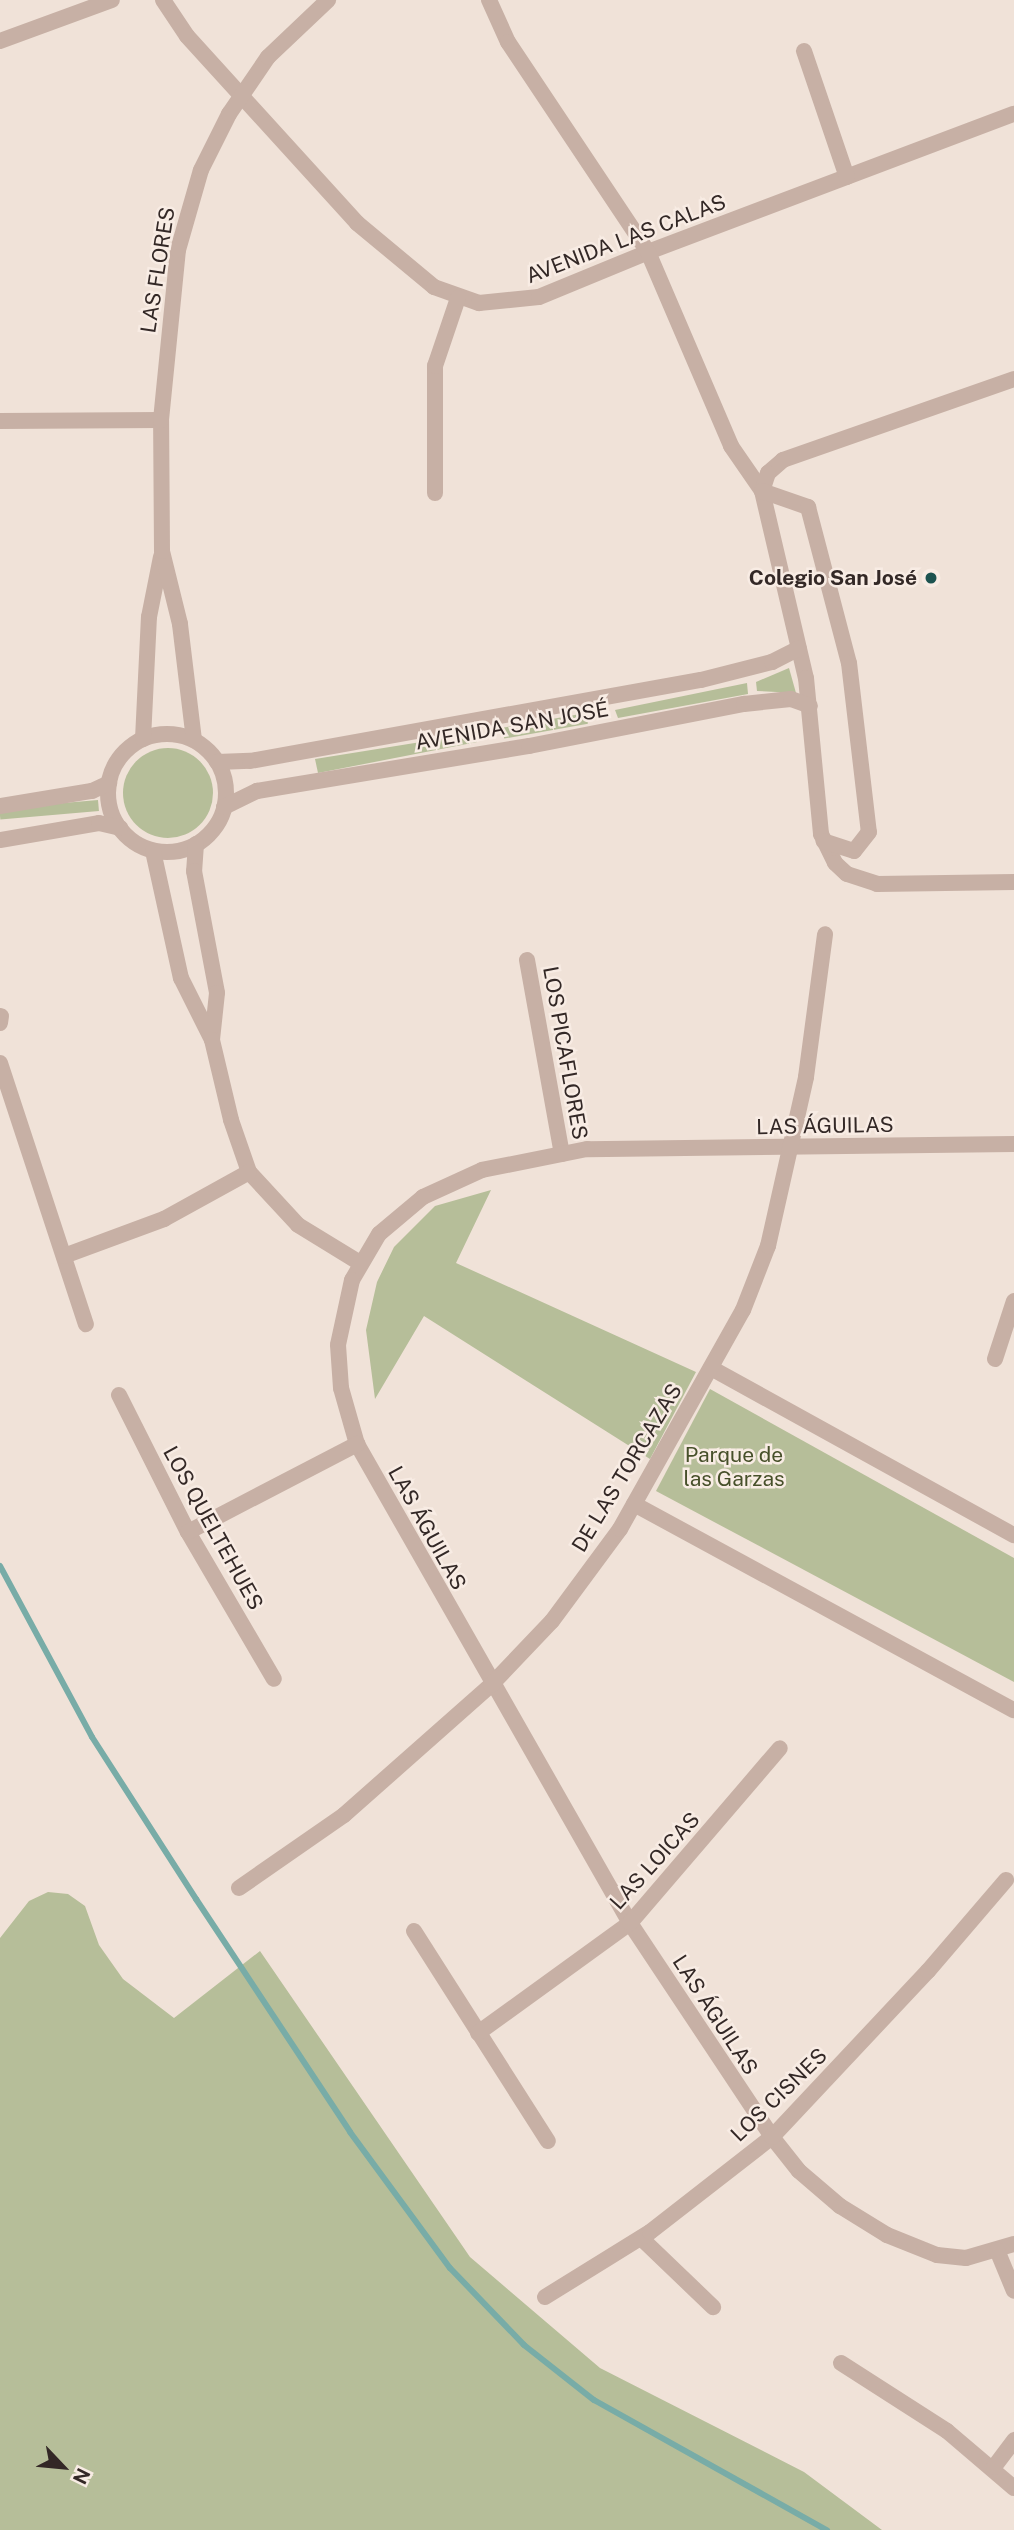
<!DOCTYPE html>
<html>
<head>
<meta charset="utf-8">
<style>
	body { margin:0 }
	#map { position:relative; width:1014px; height:2530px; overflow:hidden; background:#f0e2d8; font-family:"Public Sans",sans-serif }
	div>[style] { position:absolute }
	.green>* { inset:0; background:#b6be99; transform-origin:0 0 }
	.round { border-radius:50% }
	.stream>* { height:6px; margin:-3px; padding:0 3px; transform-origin:3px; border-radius:3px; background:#78aca7 }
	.minor>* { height:16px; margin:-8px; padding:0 8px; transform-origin:8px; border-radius:8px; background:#c7b0a5 }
	.minor>.ring { margin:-8px; padding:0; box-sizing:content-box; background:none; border:16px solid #c7b0a5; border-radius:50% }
	.dots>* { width:19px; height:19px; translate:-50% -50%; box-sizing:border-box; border:4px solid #f8ece4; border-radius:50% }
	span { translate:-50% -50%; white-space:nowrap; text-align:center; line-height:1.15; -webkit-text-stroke:5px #f8ece4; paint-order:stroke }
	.street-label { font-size:21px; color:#332826 }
	.poi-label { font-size:21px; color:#332826; font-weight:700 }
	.right { translate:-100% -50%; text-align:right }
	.park-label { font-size:21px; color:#47502a }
	.north { position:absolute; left:28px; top:2432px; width:70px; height:70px; -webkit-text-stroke:5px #f8ece4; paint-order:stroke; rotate:116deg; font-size:19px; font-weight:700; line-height:28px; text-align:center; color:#332826 }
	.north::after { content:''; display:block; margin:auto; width:24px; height:32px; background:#332826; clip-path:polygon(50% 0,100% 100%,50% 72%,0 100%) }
</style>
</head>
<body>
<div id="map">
	<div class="green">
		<i style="clip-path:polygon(789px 668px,796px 693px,757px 691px,756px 682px)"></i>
		<i style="clip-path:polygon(747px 683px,748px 694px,618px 718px,615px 710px)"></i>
		<i style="left:586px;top:713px;width:11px;height:85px;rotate:80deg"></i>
		<i style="clip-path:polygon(477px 733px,477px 742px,318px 773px,315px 759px)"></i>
		<i class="round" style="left:123px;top:748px;width:90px;height:90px"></i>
		<i style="left:98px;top:800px;width:11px;height:99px;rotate:85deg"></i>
		<i style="clip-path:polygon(491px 1190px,456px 1263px,696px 1372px,650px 1459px,424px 1316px,375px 1399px,366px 1330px,377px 1282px,394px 1247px,435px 1206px)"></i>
		<i style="clip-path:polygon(710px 1389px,1014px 1558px,1014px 1682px,656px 1491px)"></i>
		<i style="clip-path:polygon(48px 1892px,68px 1894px,85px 1906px,99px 1945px,123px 1979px,174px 2018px,260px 1951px,470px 2257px,600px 2368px,804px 2472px,882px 2530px,0 2530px,0 1938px,29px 1901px)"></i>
	</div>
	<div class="stream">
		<i style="left:0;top:1566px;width:194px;rotate:61.7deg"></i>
		<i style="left:92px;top:1737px;width:193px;rotate:57.3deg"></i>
		<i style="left:196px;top:1899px;width:279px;rotate:56.5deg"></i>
		<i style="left:350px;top:2132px;width:169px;rotate:53.7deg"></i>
		<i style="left:450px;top:2268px;width:107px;rotate:46.1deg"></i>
		<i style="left:524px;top:2345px;width:89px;rotate:38.2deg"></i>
		<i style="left:594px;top:2400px;width:267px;rotate:29.2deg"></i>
	</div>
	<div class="minor">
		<i style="left:163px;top:0;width:43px;rotate:56.3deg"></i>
		<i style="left:187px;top:36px;width:253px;rotate:47.7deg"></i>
		<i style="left:357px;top:223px;width:100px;rotate:39.7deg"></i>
		<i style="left:434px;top:287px;width:48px;rotate:19.6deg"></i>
		<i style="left:479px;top:303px;width:60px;rotate:-5.7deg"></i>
		<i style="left:539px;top:297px;width:118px;rotate:-22.4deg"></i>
		<i style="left:648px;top:252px;width:391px;rotate:-20.7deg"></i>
		<i style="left:489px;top:0;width:46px;rotate:65.7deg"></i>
		<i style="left:508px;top:42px;width:252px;rotate:56.3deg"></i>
		<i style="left:648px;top:252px;width:211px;rotate:66.8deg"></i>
		<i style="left:731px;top:446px;width:55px;rotate:55.4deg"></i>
		<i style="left:0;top:41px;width:119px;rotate:-20.1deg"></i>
		<i style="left:804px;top:51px;width:133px;rotate:71.2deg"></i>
		<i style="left:1014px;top:379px;width:245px;rotate:160.7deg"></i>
		<i style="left:783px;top:460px;width:20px;rotate:139deg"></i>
		<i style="left:768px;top:473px;width:19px;rotate:108deg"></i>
		<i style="left:762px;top:491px;width:192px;rotate:76.8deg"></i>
		<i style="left:806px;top:678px;width:157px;rotate:84.5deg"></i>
		<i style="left:821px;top:834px;width:32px;rotate:64deg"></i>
		<i style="left:835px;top:863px;width:16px;rotate:43deg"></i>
		<i style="left:847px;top:874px;width:32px;rotate:18deg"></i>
		<i style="left:877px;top:884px;width:137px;rotate:-0.8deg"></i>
		<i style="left:0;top:421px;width:161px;rotate:-0.4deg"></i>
		<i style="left:762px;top:491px;width:49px;rotate:19.2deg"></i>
		<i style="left:808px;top:507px;width:161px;rotate:75.3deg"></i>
		<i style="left:849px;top:663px;width:170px;rotate:83.3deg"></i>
		<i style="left:869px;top:832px;width:24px;rotate:128deg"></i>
		<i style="left:854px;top:851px;width:32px;rotate:-162deg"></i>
		<i style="left:435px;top:493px;width:127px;rotate:-90deg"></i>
		<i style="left:435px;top:366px;width:72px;rotate:-71.3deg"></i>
		<i class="ring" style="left:108px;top:734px;width:102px;height:102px"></i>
		<i style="left:143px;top:739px;width:122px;rotate:-87.2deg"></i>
		<i style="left:149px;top:617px;width:61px;rotate:-78.7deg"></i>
		<i style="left:194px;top:740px;width:117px;rotate:-96.9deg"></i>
		<i style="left:180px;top:624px;width:75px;rotate:-103.9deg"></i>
		<i style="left:162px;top:551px;width:131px;rotate:-90.4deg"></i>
		<i style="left:161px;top:420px;width:171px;rotate:-84.3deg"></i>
		<i style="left:178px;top:250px;width:83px;rotate:-74deg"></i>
		<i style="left:201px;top:170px;width:63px;rotate:-63.4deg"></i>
		<i style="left:229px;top:114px;width:69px;rotate:-55.6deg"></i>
		<i style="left:268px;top:57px;width:83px;rotate:-43.5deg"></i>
		<i style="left:217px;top:762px;width:33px;rotate:-2deg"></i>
		<i style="left:250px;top:761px;width:458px;rotate:-10.2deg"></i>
		<i style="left:701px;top:680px;width:73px;rotate:-14.2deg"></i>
		<i style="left:772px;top:662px;width:30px;rotate:-27deg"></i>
		<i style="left:0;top:806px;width:93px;rotate:-9.3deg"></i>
		<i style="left:92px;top:791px;width:19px;rotate:-25deg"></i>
		<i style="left:224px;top:807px;width:37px;rotate:-26deg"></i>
		<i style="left:257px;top:791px;width:276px;rotate:-9.4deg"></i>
		<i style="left:529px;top:746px;width:219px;rotate:-11.1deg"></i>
		<i style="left:744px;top:704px;width:47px;rotate:-6.1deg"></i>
		<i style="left:791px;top:699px;width:20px;rotate:20deg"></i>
		<i style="left:0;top:840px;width:100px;rotate:-9.7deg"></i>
		<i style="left:99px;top:823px;width:22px;rotate:13deg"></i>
		<i style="left:196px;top:844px;width:27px;rotate:94deg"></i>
		<i style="left:194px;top:871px;width:124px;rotate:79.3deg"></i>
		<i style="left:217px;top:993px;width:47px;rotate:96.1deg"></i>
		<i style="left:153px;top:851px;width:130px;rotate:77.6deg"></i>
		<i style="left:181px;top:978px;width:69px;rotate:63.4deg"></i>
		<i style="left:212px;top:1040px;width:82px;rotate:76.6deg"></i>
		<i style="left:231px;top:1120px;width:55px;rotate:70.9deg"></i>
		<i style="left:249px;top:1172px;width:72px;rotate:47.2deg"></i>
		<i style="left:298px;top:1225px;width:73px;rotate:31.5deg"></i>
		<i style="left:527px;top:960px;width:197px;rotate:79.8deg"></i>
		<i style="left:0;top:1023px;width:7px;rotate:-82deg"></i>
		<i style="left:0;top:1063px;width:275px;rotate:71.8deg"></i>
		<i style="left:1014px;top:1144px;width:427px;rotate:179.3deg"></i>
		<i style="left:587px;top:1149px;width:107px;rotate:168.7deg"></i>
		<i style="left:482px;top:1170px;width:65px;rotate:155.4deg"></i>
		<i style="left:423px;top:1197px;width:57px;rotate:139.9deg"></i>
		<i style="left:379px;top:1234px;width:53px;rotate:120.4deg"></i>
		<i style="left:352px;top:1280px;width:66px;rotate:102.2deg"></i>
		<i style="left:338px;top:1345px;width:43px;rotate:86deg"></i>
		<i style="left:341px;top:1388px;width:58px;rotate:74.1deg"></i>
		<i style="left:357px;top:1444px;width:551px;rotate:60.32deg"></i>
		<i style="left:630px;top:1923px;width:257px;rotate:56.4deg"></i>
		<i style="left:772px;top:2137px;width:43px;rotate:51.5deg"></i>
		<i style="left:799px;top:2171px;width:54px;rotate:40.5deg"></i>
		<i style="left:840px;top:2206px;width:55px;rotate:31.7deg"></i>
		<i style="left:887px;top:2235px;width:54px;rotate:21.8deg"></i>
		<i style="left:937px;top:2255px;width:29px;rotate:6deg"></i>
		<i style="left:966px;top:2258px;width:50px;rotate:-16.3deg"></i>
		<i style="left:64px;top:1256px;width:107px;rotate:-20.3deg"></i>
		<i style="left:164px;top:1219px;width:97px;rotate:-28.9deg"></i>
		<i style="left:995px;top:1359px;width:61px;rotate:-71.9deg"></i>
		<i style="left:711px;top:1368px;width:346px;rotate:28.9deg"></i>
		<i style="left:119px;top:1395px;width:153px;rotate:63.3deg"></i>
		<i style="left:188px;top:1532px;width:170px;rotate:59.7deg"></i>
		<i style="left:634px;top:1504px;width:432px;rotate:28.5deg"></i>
		<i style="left:188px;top:1532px;width:191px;rotate:-27.5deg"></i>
		<i style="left:239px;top:1888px;width:128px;rotate:-34.8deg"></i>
		<i style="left:344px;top:1815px;width:196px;rotate:-41.5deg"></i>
		<i style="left:491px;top:1685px;width:88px;rotate:-46.4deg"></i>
		<i style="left:552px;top:1621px;width:114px;rotate:-53.5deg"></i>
		<i style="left:620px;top:1529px;width:251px;rotate:-60.7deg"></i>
		<i style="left:743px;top:1310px;width:69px;rotate:-68.7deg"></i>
		<i style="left:768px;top:1246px;width:173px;rotate:-77.3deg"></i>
		<i style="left:806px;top:1077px;width:144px;rotate:-82.4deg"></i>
		<i style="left:414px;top:1931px;width:249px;rotate:57.5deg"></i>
		<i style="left:478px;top:2033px;width:188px;rotate:-35.9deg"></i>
		<i style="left:630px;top:1923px;width:230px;rotate:-49.4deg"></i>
		<i style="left:641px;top:2238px;width:100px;rotate:43.8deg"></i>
		<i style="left:997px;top:2250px;width:44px;rotate:67.5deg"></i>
		<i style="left:545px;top:2297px;width:123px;rotate:-31.8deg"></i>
		<i style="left:650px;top:2232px;width:155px;rotate:-37.9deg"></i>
		<i style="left:772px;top:2137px;width:228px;rotate:-46.8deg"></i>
		<i style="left:928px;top:1971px;width:120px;rotate:-49.4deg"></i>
		<i style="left:841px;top:2363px;width:126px;rotate:32.7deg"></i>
		<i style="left:947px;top:2431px;width:88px;rotate:40.4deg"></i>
		<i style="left:994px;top:2467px;width:34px;rotate:-53deg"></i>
	</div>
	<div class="dots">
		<i style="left:931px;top:578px;background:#1d5350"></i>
	</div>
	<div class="street-label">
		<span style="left:626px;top:239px;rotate:-21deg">AVENIDA LAS CALAS</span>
		<span style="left:158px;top:270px;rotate:-81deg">LAS FLORES</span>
		<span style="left:512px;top:726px;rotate:-10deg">AVENIDA SAN JOSÉ</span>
		<span style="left:565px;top:1053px;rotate:80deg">LOS PICAFLORES</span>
		<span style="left:825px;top:1126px;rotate:-1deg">LAS ÁGUILAS</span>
		<span style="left:627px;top:1468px;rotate:-59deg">DE LAS TORCAZAS</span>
		<span style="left:213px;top:1528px;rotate:61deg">LOS QUELTEHUES</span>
		<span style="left:427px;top:1528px;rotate:61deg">LAS ÁGUILAS</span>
		<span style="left:655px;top:1861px;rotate:-48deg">LAS LOICAS</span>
		<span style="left:715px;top:2015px;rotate:57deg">LAS ÁGUILAS</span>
		<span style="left:779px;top:2095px;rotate:-44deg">LOS CISNES</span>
	</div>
	<div class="poi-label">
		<span class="right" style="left:917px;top:578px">Colegio San José</span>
	</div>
	<div class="park-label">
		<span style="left:734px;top:1467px">Parque de<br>las Garzas</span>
	</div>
	<div class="north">N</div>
</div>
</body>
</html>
